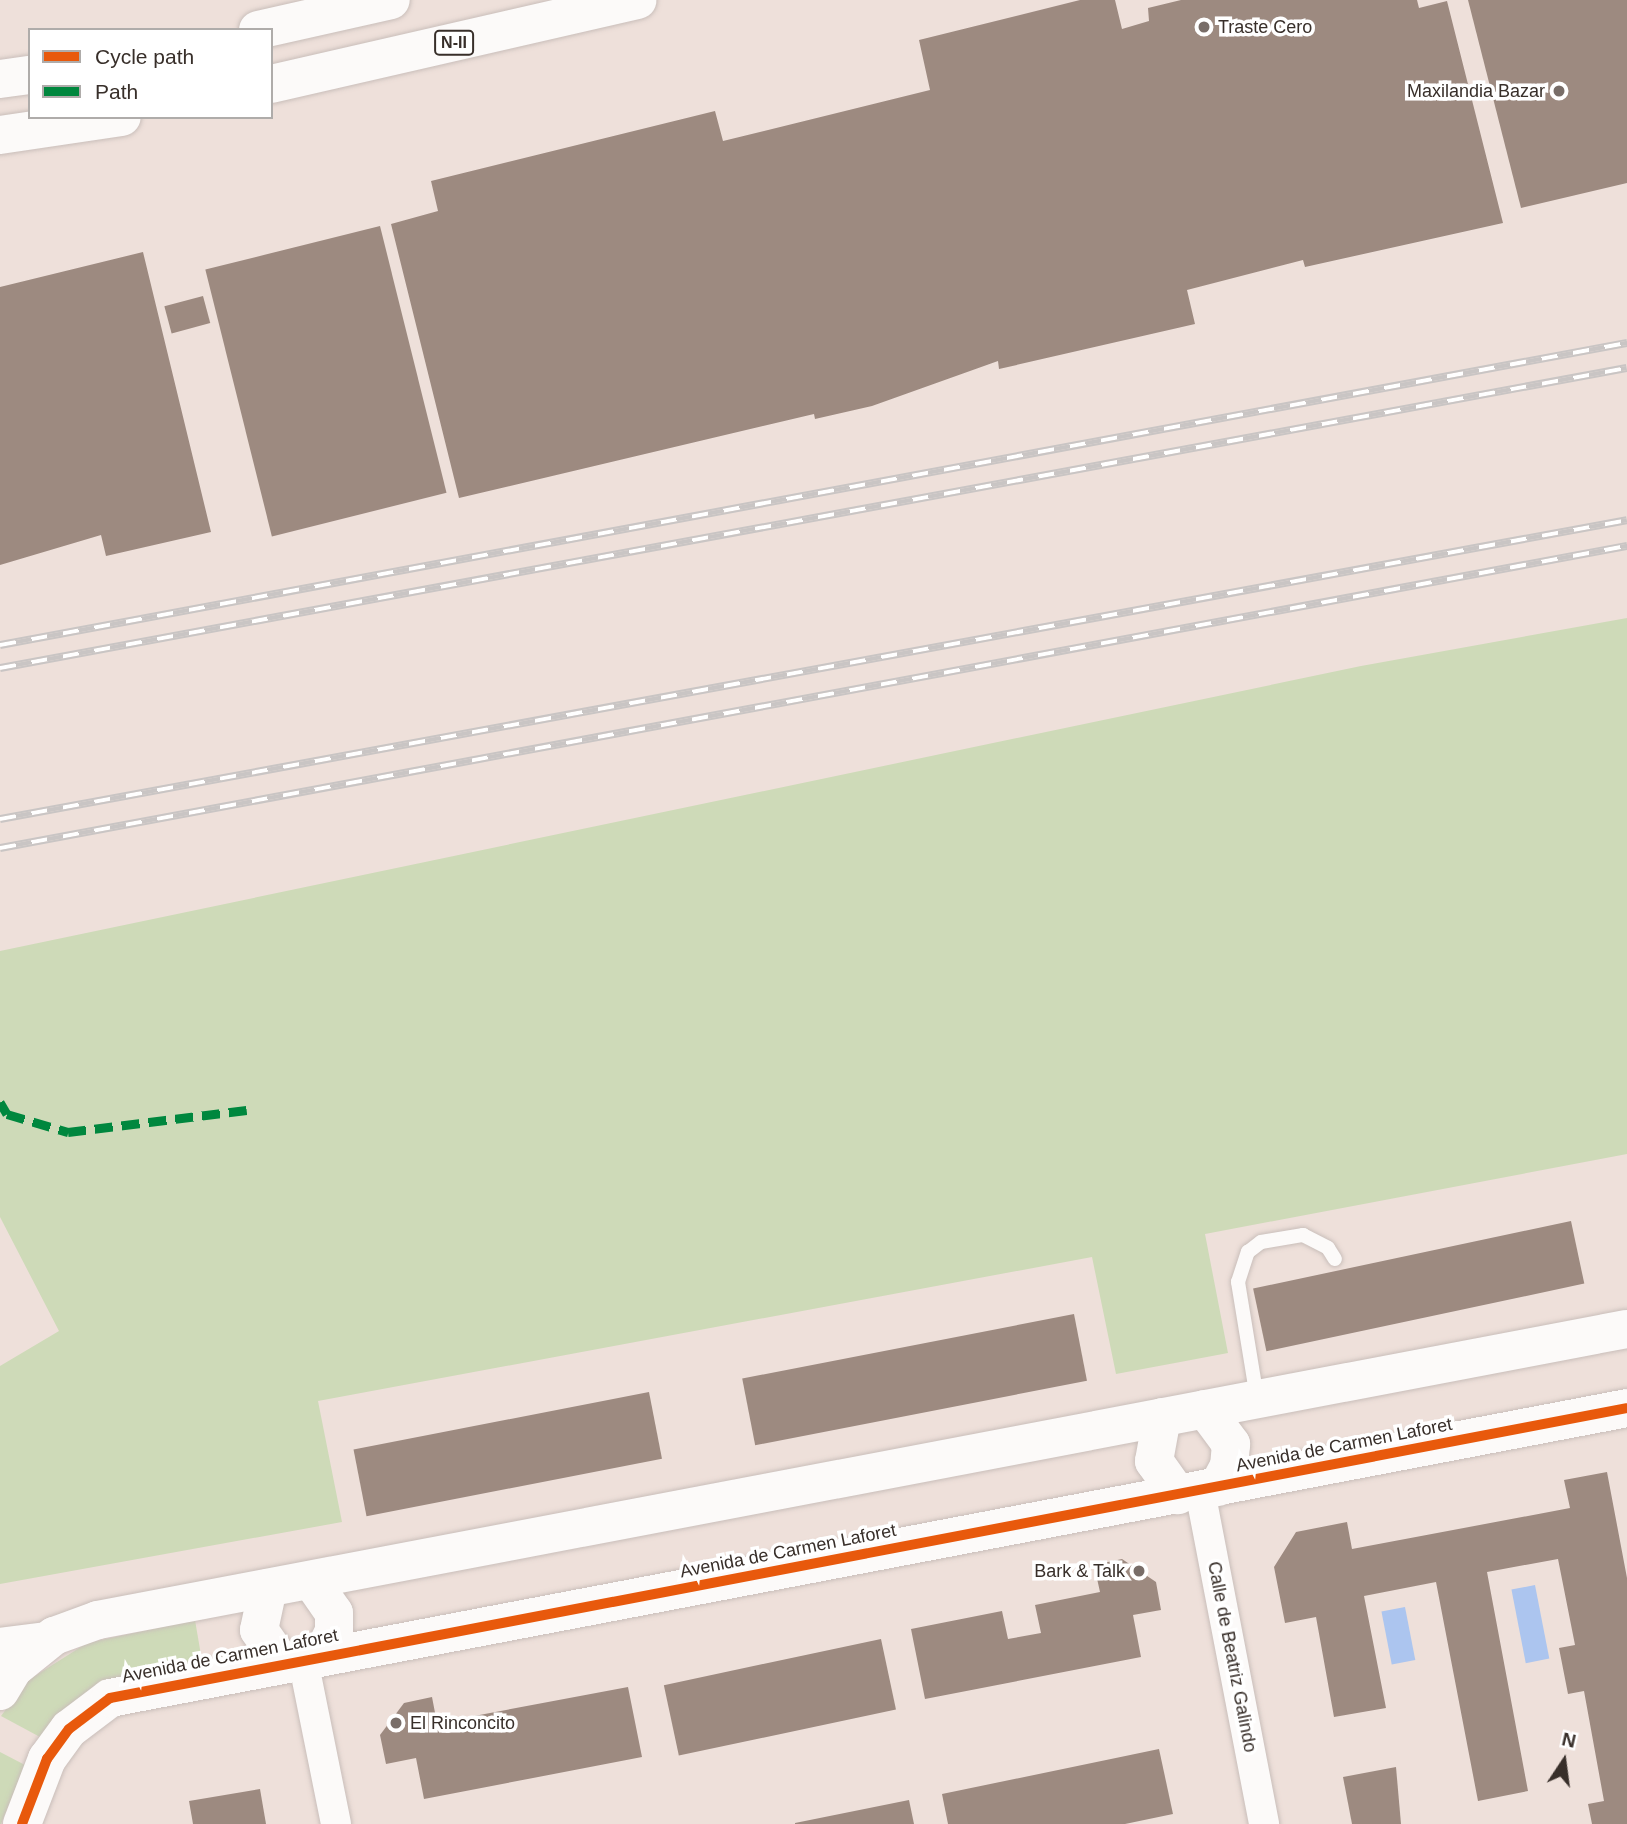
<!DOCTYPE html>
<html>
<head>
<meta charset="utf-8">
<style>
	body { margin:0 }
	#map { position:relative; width:1627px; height:1824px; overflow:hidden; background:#eee0da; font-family:Helvetica,sans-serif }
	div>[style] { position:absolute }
	.green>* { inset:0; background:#cedab8 }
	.water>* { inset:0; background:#acc5ef; transform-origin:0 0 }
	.building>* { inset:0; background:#9d8a80; transform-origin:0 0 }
	.roads { filter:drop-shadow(0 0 2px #c9beba) drop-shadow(0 0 2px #c9beba) }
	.lane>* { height:14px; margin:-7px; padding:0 7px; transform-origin:7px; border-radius:7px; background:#fcfaf9 }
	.street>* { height:30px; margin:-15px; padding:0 15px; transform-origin:15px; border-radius:15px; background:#fcfaf9 }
	.secondary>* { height:38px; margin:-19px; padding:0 19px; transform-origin:19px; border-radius:19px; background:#fcfaf9 }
	.primary>* { height:38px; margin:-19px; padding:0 19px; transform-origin:19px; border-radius:19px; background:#fcfaf9 }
	.rail>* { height:8px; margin-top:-4px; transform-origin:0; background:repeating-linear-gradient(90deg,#fff 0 16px,#c9c5c4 0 32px); box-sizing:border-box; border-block:2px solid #c9c5c4 }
	.quiet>* { height:9px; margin-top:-4.5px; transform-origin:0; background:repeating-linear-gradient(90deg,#00873e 0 18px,transparent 0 27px) }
	.cycleway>* { height:10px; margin:-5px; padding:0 5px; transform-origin:5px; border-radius:5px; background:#e8590c }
	.dots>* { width:19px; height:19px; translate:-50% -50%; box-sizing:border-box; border:4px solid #fff; border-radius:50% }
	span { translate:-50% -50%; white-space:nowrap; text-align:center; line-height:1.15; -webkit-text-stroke:7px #fff; paint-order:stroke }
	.shield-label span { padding:2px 5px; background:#fff; border:2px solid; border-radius:5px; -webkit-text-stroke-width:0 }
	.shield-label { font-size:16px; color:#382f2a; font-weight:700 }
	.poi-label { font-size:18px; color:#382f2a }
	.left { translate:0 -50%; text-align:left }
	.right { translate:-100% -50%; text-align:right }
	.street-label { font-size:18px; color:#382f2a }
	.legend { position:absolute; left:28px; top:28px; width:245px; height:91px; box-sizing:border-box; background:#fff; border:2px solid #afacaa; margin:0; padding:9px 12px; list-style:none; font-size:21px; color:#382f2a }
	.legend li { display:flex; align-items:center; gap:14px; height:35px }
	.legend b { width:35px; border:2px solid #afacaa }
	.north { position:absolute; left:1529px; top:1726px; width:70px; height:70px; -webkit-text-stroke:5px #fff; paint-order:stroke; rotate:13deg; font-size:19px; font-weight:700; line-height:28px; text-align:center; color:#382f2a }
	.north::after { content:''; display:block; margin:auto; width:24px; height:32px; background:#382f2a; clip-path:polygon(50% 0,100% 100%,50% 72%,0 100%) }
</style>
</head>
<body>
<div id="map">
	<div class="green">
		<i style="clip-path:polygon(1627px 618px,1627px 1154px,1205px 1234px,1228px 1353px,1175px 1363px,1116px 1374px,1092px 1257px,318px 1401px,342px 1522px,0 1584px,0 1366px,59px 1331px,0 1217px,0 951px,1361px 666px)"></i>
		<i style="clip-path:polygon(195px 1620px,203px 1667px,40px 1737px,1px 1716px,27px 1681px,87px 1643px)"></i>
		<i style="clip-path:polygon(0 1752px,25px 1765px,1px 1824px,0 1824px)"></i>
	</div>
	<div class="water">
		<i style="left:1535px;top:1585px;width:75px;height:24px;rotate:79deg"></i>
		<i style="left:1405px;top:1607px;width:54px;height:24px;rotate:79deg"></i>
	</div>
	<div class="building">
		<i style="clip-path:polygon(1080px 0,1115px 0,1122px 29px,1149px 21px,1148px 8px,1181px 0,1417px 0,1419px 8px,1447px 1px,1503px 223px,1305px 267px,1303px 260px,1187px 290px,1195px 324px,999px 369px,998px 361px,872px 406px,815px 419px,814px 414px,459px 498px,391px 224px,438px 211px,431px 181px,715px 111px,723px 141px,930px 90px,919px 40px)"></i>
		<i style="clip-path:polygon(1468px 0,1627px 0,1627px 183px,1521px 208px)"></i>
		<i style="left:380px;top:226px;width:275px;height:180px;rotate:76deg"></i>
		<i style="clip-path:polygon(143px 252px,211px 532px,106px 556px,101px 535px,0 565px,0 287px)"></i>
		<i style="left:203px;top:296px;width:28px;height:40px;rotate:75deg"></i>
		<i style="left:1571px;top:1221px;width:64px;height:325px;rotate:78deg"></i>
		<i style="left:1074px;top:1314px;width:68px;height:338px;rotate:79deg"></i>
		<i style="left:649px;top:1392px;width:68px;height:301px;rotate:79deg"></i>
		<i style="clip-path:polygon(1607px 1472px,1627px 1578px,1627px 1824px,1592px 1824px,1588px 1804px,1604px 1801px,1584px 1691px,1568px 1694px,1559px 1648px,1575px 1645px,1558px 1559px,1487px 1572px,1528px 1791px,1478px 1801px,1436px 1582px,1364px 1596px,1386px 1708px,1334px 1717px,1316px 1617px,1285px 1623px,1274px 1567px,1296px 1532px,1347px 1522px,1352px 1549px,1570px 1508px,1564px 1480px)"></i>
		<i style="clip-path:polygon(1122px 1559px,1156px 1582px,1161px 1610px,1133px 1615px,1141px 1657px,925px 1699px,911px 1629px,1002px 1611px,1008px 1639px,1041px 1633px,1035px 1605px,1100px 1592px,1094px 1565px)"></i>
		<i style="left:881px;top:1639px;width:72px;height:222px;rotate:78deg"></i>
		<i style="clip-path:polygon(628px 1687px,642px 1757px,424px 1799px,416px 1758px,386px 1764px,380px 1735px,404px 1703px,432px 1697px,437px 1723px)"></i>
		<i style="clip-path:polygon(1159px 1749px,1173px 1814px,1125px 1824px,948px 1824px,942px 1794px)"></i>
		<i style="clip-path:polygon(1396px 1767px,1401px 1824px,1352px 1824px,1343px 1777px)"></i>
		<i style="clip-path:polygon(260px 1789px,266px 1824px,193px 1824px,189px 1801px)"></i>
		<i style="clip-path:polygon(909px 1800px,914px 1824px,795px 1824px,795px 1823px)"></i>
	</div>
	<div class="roads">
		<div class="lane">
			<i style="left:1257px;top:1398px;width:118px;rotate:-99.3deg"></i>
			<i style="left:1238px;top:1282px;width:32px;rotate:-72deg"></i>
			<i style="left:1248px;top:1252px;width:16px;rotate:-38deg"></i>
			<i style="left:1261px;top:1242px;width:43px;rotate:-9.5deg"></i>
			<i style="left:1303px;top:1235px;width:28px;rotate:27deg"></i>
			<i style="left:1328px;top:1248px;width:13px;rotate:58deg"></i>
		</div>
		<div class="street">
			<i style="left:1200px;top:1491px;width:339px;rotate:79.1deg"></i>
			<i style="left:0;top:1643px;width:54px;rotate:-7.4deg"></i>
			<i style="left:303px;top:1660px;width:167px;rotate:78.6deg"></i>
		</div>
		<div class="secondary">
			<i style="left:1205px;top:1409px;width:44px;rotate:53.4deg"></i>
			<i style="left:1231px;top:1444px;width:22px;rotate:95deg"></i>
			<i style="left:1229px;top:1466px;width:24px;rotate:118deg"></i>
			<i style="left:1162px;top:1417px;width:45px;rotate:100.3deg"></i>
			<i style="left:1154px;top:1461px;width:42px;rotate:54.8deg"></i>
			<i style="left:311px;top:1580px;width:40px;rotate:55.1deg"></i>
			<i style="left:334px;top:1613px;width:18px;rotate:90deg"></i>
			<i style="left:334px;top:1631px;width:28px;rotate:116deg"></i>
			<i style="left:268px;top:1588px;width:43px;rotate:102.1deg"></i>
			<i style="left:259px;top:1630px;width:40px;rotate:55.1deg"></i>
			<i style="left:0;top:1691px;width:26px;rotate:-59deg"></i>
			<i style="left:13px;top:1669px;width:53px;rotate:-38.8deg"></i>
			<i style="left:54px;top:1636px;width:47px;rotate:-20deg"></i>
			<i style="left:98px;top:1620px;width:1556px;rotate:-10.78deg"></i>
			<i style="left:22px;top:1824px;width:70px;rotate:-69deg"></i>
			<i style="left:47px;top:1759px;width:37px;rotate:-54deg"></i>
			<i style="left:69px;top:1729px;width:51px;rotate:-37.1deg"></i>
			<i style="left:110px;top:1698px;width:1544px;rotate:-10.82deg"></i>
		</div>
		<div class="primary">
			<i style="left:258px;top:30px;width:136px;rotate:-12.7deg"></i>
			<i style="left:0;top:79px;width:30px;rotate:-8deg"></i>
			<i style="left:271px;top:84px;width:376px;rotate:-12.9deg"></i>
			<i style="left:0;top:135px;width:123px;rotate:-8.4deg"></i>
		</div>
	</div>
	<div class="rail">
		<i style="left:0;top:645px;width:1655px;rotate:-10.52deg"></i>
		<i style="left:0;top:668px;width:1654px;rotate:-10.45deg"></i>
		<i style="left:0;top:819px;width:1654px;rotate:-10.41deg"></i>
		<i style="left:0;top:848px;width:1655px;rotate:-10.52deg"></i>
	</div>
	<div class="quiet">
		<i style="left:0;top:1102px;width:14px;rotate:60deg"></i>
		<i style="left:7px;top:1114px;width:64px;rotate:16.4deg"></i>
		<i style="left:68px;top:1132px;width:180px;rotate:-7deg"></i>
	</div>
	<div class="cycleway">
		<i style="left:22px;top:1824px;width:70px;rotate:-69deg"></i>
		<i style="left:47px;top:1759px;width:37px;rotate:-54deg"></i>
		<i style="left:69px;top:1729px;width:51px;rotate:-37.1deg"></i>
		<i style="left:110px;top:1698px;width:1544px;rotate:-10.82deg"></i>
	</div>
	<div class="dots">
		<i style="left:1204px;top:27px;background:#786d68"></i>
		<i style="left:1559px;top:91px;background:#786d68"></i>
		<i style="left:1139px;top:1571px;background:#786d68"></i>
		<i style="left:396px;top:1723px;background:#786d68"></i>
	</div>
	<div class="shield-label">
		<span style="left:454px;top:43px">N-II</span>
	</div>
	<div class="poi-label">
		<span class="left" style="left:1218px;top:27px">Traste Cero</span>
		<span class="right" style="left:1545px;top:91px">Maxilandia Bazar</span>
		<span class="right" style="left:1125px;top:1571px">Bark &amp; Talk</span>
		<span class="left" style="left:410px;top:1723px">El Rinconcito</span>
	</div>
	<div class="street-label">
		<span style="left:1344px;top:1445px;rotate:-11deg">Avenida de Carmen Laforet</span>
		<span style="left:788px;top:1551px;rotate:-11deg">Avenida de Carmen Laforet</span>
		<span style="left:230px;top:1656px;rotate:-11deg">Avenida de Carmen Laforet</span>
		<span style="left:1232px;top:1657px;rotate:79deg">Calle de Beatriz Galindo</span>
	</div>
	<ul class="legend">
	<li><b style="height:9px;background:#e8590c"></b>Cycle path</li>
	<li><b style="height:9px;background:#00873e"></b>Path</li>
	</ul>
	<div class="north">N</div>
</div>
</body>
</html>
